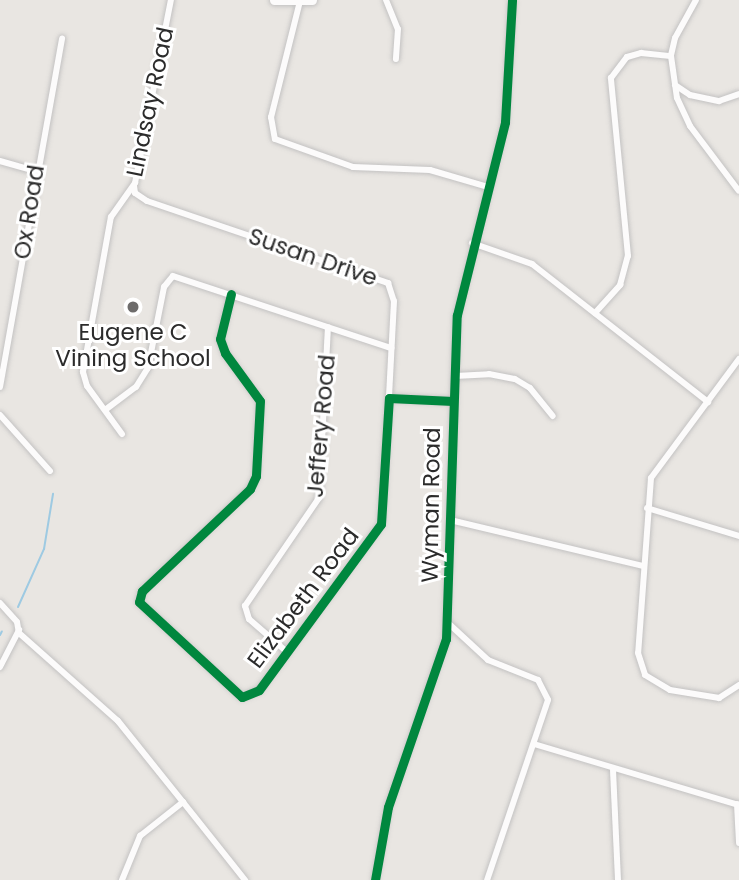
<!DOCTYPE html>
<html>
<head>
<meta charset="utf-8">
<style>
	body { margin:0 }
	#map { position:relative; width:739px; height:880px; overflow:hidden; background:#e9e6e2; font-family:Poppins,sans-serif }
	div>[style] { position:absolute }
	.stream>* { height:2px; margin:-1px; padding:0 1px; transform-origin:1px; border-radius:1px; background:#9ecae2 }
	.roads { filter:drop-shadow(0 0 2px #c3c2c2) drop-shadow(0 0 2px #c3c2c2) }
	.street>* { height:6px; margin:-3px; padding:0 3px; transform-origin:3px; border-radius:3px; background:#fcfbfb }
	.secondary>* { height:9px; margin:-4.5px; padding:0 4.5px; transform-origin:4.5px; border-radius:4.5px; background:#fcfbfb }
	.cycleway>* { height:9px; margin:-4.5px; padding:0 4.5px; transform-origin:4.5px; border-radius:4.5px; background:#00873e }
	.dots>* { width:19px; height:19px; translate:-50% -50%; box-sizing:border-box; border:4px solid #fff; border-radius:50% }
	span { translate:-50% -50%; white-space:nowrap; text-align:center; line-height:1.15; -webkit-text-stroke:6px #fff; paint-order:stroke }
	.street-label { font-size:23px; color:#2b2b2b }
	.poi-label { font-size:23px; color:#2b2b2b }
</style>
</head>
<body>
<div id="map">
	<div class="stream">
		<i style="left:18px;top:607px;width:64px;rotate:-65.9deg"></i>
		<i style="left:44px;top:549px;width:56px;rotate:-80.7deg"></i>
		<i style="left:0;top:635px;width:4px;rotate:-63deg"></i>
	</div>
	<div class="roads">
		<div class="street">
			<i style="left:386px;top:0;width:31px;rotate:68deg"></i>
			<i style="left:398px;top:29px;width:30px;rotate:94deg"></i>
			<i style="left:696px;top:0;width:43px;rotate:118.9deg"></i>
			<i style="left:675px;top:38px;width:18px;rotate:103deg"></i>
			<i style="left:671px;top:56px;width:42px;rotate:81.9deg"></i>
			<i style="left:677px;top:98px;width:31px;rotate:65deg"></i>
			<i style="left:690px;top:126px;width:81px;rotate:53deg"></i>
			<i style="left:300px;top:1px;width:120px;rotate:104deg"></i>
			<i style="left:271px;top:117px;width:22px;rotate:80deg"></i>
			<i style="left:275px;top:139px;width:83px;rotate:19.7deg"></i>
			<i style="left:353px;top:167px;width:77px;rotate:2.2deg"></i>
			<i style="left:430px;top:170px;width:60px;rotate:16.3deg"></i>
			<i style="left:675px;top:85px;width:18px;rotate:34deg"></i>
			<i style="left:690px;top:95px;width:30px;rotate:12deg"></i>
			<i style="left:719px;top:101px;width:21px;rotate:-19deg"></i>
			<i style="left:0;top:161px;width:37px;rotate:16deg"></i>
			<i style="left:134px;top:186px;width:7px;rotate:82deg"></i>
			<i style="left:135px;top:193px;width:14px;rotate:34deg"></i>
			<i style="left:147px;top:201px;width:255px;rotate:18.8deg"></i>
			<i style="left:388px;top:283px;width:19px;rotate:72deg"></i>
			<i style="left:394px;top:301px;width:97px;rotate:93deg"></i>
			<i style="left:472px;top:243px;width:64px;rotate:19.3deg"></i>
			<i style="left:532px;top:264px;width:224px;rotate:38.1deg"></i>
			<i style="left:231px;top:294px;width:46px;rotate:103.7deg"></i>
			<i style="left:220px;top:339px;width:15px;rotate:70deg"></i>
			<i style="left:225px;top:353px;width:59px;rotate:53.9deg"></i>
			<i style="left:260px;top:401px;width:75px;rotate:93.1deg"></i>
			<i style="left:256px;top:476px;width:14px;rotate:115deg"></i>
			<i style="left:250px;top:489px;width:149px;rotate:136.6deg"></i>
			<i style="left:142px;top:591px;width:11px;rotate:105deg"></i>
			<i style="left:139px;top:602px;width:140px;rotate:42.7deg"></i>
			<i style="left:242px;top:697px;width:18px;rotate:-22deg"></i>
			<i style="left:259px;top:690px;width:206px;rotate:-53.7deg"></i>
			<i style="left:381px;top:524px;width:126px;rotate:-86.4deg"></i>
			<i style="left:389px;top:398px;width:64px;rotate:2.7deg"></i>
			<i style="left:595px;top:313px;width:38px;rotate:-48deg"></i>
			<i style="left:620px;top:285px;width:30px;rotate:-75deg"></i>
			<i style="left:628px;top:256px;width:179px;rotate:-95.5deg"></i>
			<i style="left:611px;top:78px;width:26px;rotate:-53deg"></i>
			<i style="left:627px;top:57px;width:15px;rotate:-16deg"></i>
			<i style="left:641px;top:53px;width:30px;rotate:6deg"></i>
			<i style="left:739px;top:359px;width:148px;rotate:126.5deg"></i>
			<i style="left:651px;top:478px;width:175px;rotate:94.2deg"></i>
			<i style="left:638px;top:653px;width:23px;rotate:72deg"></i>
			<i style="left:645px;top:675px;width:29px;rotate:31deg"></i>
			<i style="left:670px;top:690px;width:50px;rotate:9.3deg"></i>
			<i style="left:719px;top:698px;width:24px;rotate:-33deg"></i>
			<i style="left:455px;top:376px;width:34px;rotate:-3deg"></i>
			<i style="left:489px;top:374px;width:26px;rotate:11deg"></i>
			<i style="left:515px;top:379px;width:17px;rotate:31deg"></i>
			<i style="left:530px;top:388px;width:36px;rotate:51deg"></i>
			<i style="left:0;top:387px;width:354px;rotate:-79.9deg"></i>
			<i style="left:105px;top:410px;width:39px;rotate:-37deg"></i>
			<i style="left:136px;top:387px;width:22px;rotate:-58deg"></i>
			<i style="left:148px;top:368px;width:83px;rotate:-78.8deg"></i>
			<i style="left:164px;top:287px;width:14px;rotate:-51deg"></i>
			<i style="left:173px;top:276px;width:230px;rotate:18.3deg"></i>
			<i style="left:0;top:415px;width:75px;rotate:48.2deg"></i>
			<i style="left:122px;top:434px;width:59px;rotate:-126.1deg"></i>
			<i style="left:87px;top:386px;width:15px;rotate:-106deg"></i>
			<i style="left:83px;top:372px;width:158px;rotate:-79.8deg"></i>
			<i style="left:111px;top:217px;width:42px;rotate:-54.8deg"></i>
			<i style="left:135px;top:183px;width:187px;rotate:-78.9deg"></i>
			<i style="left:647px;top:508px;width:96px;rotate:16.9deg"></i>
			<i style="left:450px;top:520px;width:198px;rotate:13.4deg"></i>
			<i style="left:0;top:603px;width:25px;rotate:48deg"></i>
			<i style="left:17px;top:622px;width:11px;rotate:80deg"></i>
			<i style="left:19px;top:633px;width:132px;rotate:41.6deg"></i>
			<i style="left:118px;top:721px;width:104px;rotate:51.3deg"></i>
			<i style="left:447px;top:622px;width:56px;rotate:42.8deg"></i>
			<i style="left:488px;top:660px;width:54px;rotate:21.8deg"></i>
			<i style="left:538px;top:680px;width:22px;rotate:63deg"></i>
			<i style="left:548px;top:700px;width:190px;rotate:108.7deg"></i>
			<i style="left:287px;top:652px;width:50px;rotate:-139deg"></i>
			<i style="left:249px;top:619px;width:14px;rotate:-107deg"></i>
			<i style="left:245px;top:606px;width:131px;rotate:-55.6deg"></i>
			<i style="left:319px;top:498px;width:171px;rotate:-87deg"></i>
			<i style="left:0;top:667px;width:42px;rotate:-62.8deg"></i>
			<i style="left:534px;top:744px;width:214px;rotate:16.6deg"></i>
			<i style="left:613px;top:770px;width:110px;rotate:87.4deg"></i>
			<i style="left:737px;top:804px;width:39px;rotate:87deg"></i>
			<i style="left:122px;top:880px;width:48px;rotate:-67.8deg"></i>
			<i style="left:140px;top:836px;width:55px;rotate:-38.3deg"></i>
			<i style="left:183px;top:802px;width:100px;rotate:51.5deg"></i>
			<i style="left:375px;top:880px;width:74px;rotate:-79.9deg"></i>
			<i style="left:388px;top:807px;width:178px;rotate:-71deg"></i>
			<i style="left:446px;top:639px;width:324px;rotate:-88.1deg"></i>
			<i style="left:457px;top:315px;width:199px;rotate:-76deg"></i>
			<i style="left:505px;top:122px;width:122px;rotate:-86.7deg"></i>
		</div>
		<div class="secondary">
			<i style="left:274px;top:0;width:38px"></i>
		</div>
	</div>
	<div class="cycleway">
		<i style="left:231px;top:294px;width:46px;rotate:103.7deg"></i>
		<i style="left:220px;top:339px;width:15px;rotate:70deg"></i>
		<i style="left:225px;top:353px;width:59px;rotate:53.9deg"></i>
		<i style="left:260px;top:401px;width:75px;rotate:93.1deg"></i>
		<i style="left:256px;top:476px;width:14px;rotate:115deg"></i>
		<i style="left:250px;top:489px;width:149px;rotate:136.6deg"></i>
		<i style="left:142px;top:591px;width:11px;rotate:105deg"></i>
		<i style="left:139px;top:602px;width:140px;rotate:42.7deg"></i>
		<i style="left:242px;top:697px;width:18px;rotate:-22deg"></i>
		<i style="left:259px;top:690px;width:206px;rotate:-53.7deg"></i>
		<i style="left:381px;top:524px;width:126px;rotate:-86.4deg"></i>
		<i style="left:389px;top:398px;width:64px;rotate:2.7deg"></i>
		<i style="left:375px;top:880px;width:74px;rotate:-79.9deg"></i>
		<i style="left:388px;top:807px;width:178px;rotate:-71deg"></i>
		<i style="left:446px;top:639px;width:324px;rotate:-88.1deg"></i>
		<i style="left:457px;top:315px;width:199px;rotate:-76deg"></i>
		<i style="left:505px;top:122px;width:122px;rotate:-86.7deg"></i>
	</div>
	<div class="dots">
		<i style="left:133px;top:307px;background:#6e6c6b"></i>
	</div>
	<div class="street-label">
		<span style="left:150px;top:102px;rotate:-78deg">Lindsay Road</span>
		<span style="left:29px;top:212px;rotate:-81deg">Ox Road</span>
		<span style="left:313px;top:257px;rotate:19deg">Susan Drive</span>
		<span style="left:321px;top:426px;rotate:-85deg">Jeffery Road</span>
		<span style="left:431px;top:505px;rotate:-89deg">Wyman Road</span>
		<span style="left:303px;top:598px;rotate:-53deg">Elizabeth Road</span>
	</div>
	<div class="poi-label">
		<span style="left:133px;top:345px">Eugene C<br>Vining School</span>
	</div>
</div>
</body>
</html>
